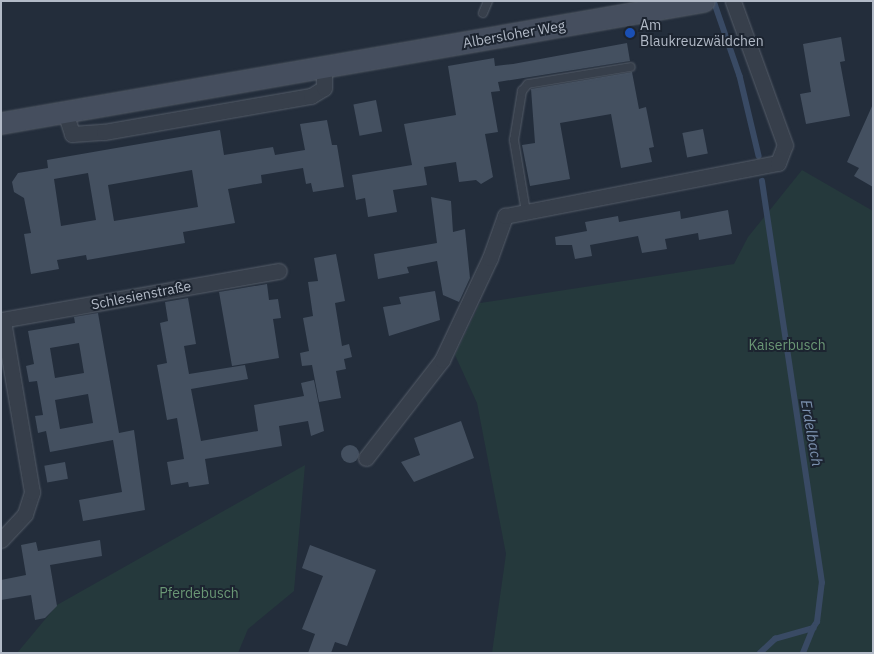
<!DOCTYPE html>
<html>
<head>
<meta charset="utf-8">
<style>
	body { margin:0 }
	#map { position:relative; width:874px; height:654px; overflow:hidden; background:#232d3b; font-family:"IBM Plex Sans",sans-serif }
	div>[style] { position:absolute }
	.green>* { inset:0; background:#25393c }
	.stream>* { height:5.5px; margin:-2.75px; padding:0 2.75px; transform-origin:2.75px; border-radius:2.75px; background:#394a64 }
	.building>* { inset:0; background:#445060; transform-origin:0 0 }
	.round { border-radius:50% }
	.roads { filter:drop-shadow(0 0 1px #555d69) drop-shadow(0 0 1px #555d69) }
	.service>* { height:8px; margin:-4px; padding:0 4px; transform-origin:4px; border-radius:4px; background:#373f4b }
	.minor>* { height:15px; margin:-7.5px; padding:0 7.5px; transform-origin:7.5px; border-radius:7.5px; background:#373f4b }
	.secondary>* { height:21px; margin:-10.5px; padding:0 10.5px; transform-origin:10.5px; border-radius:10.5px; background:#454e5e }
	.dots>* { width:14px; height:14px; translate:-50% -50%; box-sizing:border-box; border:2px solid #1c2430; border-radius:50% }
	span { translate:-50% -50%; white-space:nowrap; text-align:center; line-height:1.15; -webkit-text-stroke:4px #1c2430; paint-order:stroke }
	.poi-label { font-size:14px; color:#b2bac7 }
	.left { translate:0 -50%; text-align:left }
	.street-label { font-size:14px; color:#b2bac7 }
	.park-label { font-size:14px; color:#6a9775 }
	.water-label { font-size:15px; color:#7b90ae; font-style:italic }
	.frame { position:absolute; inset:0; border:2px solid #b2bac7; pointer-events:none }
</style>
</head>
<body>
<div id="map">
	<div class="green">
		<i style="clip-path:polygon(802px 170px,873px 211px,873px 653px,492px 653px,506px 554px,477px 403px,455px 355px,480px 303px,734px 264px,748px 237px)"></i>
		<i style="clip-path:polygon(305px 465px,294px 591px,248px 629px,238px 653px,17px 653px,57px 605px)"></i>
	</div>
	<div class="stream">
		<i style="left:714px;top:1px;width:79px;rotate:70.9deg"></i>
		<i style="left:740px;top:76px;width:82px;rotate:76.6deg"></i>
		<i style="left:760px;top:653px;width:21px;rotate:-43deg"></i>
		<i style="left:775px;top:639px;width:40px;rotate:-16deg"></i>
		<i style="left:813px;top:628px;width:7px;rotate:-56deg"></i>
		<i style="left:817px;top:622px;width:39px;rotate:-83deg"></i>
		<i style="left:822px;top:583px;width:406px;rotate:-98.5deg"></i>
		<i style="left:803px;top:653px;width:27px;rotate:-68deg"></i>
	</div>
	<div class="building">
		<i style="clip-path:polygon(841px 37px,845px 61px,840px 62px,850px 116px,806px 124px,800px 94px,811px 92px,803px 44px)"></i>
		<i style="clip-path:polygon(627px 43px,630px 61px,498px 82px,500px 91px,491px 92px,498px 132px,485px 134px,493px 177px,481px 184px,476px 180px,459px 182px,456px 162px,424px 167px,427px 185px,393px 190px,397px 212px,368px 217px,365px 198px,356px 200px,352px 175px,412px 165px,404px 124px,456px 115px,448px 66px,494px 58px,495px 66px,513px 64px)"></i>
		<i style="clip-path:polygon(632px 72px,639px 109px,646px 107px,654px 147px,649px 148px,652px 162px,621px 168px,611px 114px,560px 123px,570px 179px,530px 186px,522px 145px,535px 143px,531px 89px)"></i>
		<i style="left:376px;top:100px;width:32px;height:23px;rotate:79deg"></i>
		<i style="clip-path:polygon(873px 104px,873px 187px,854px 176px,859px 168px,847px 162px)"></i>
		<i style="clip-path:polygon(evenodd,327px 120px,332px 145px,337px 145px,344px 187px,313px 192px,311px 183px,306px 184px,303px 168px,261px 175px,262px 183px,228px 189px,235px 223px,183px 232px,185px 243px,87px 260px,86px 255px,57px 260px,59px 269px,31px 274px,24px 234px,31px 233px,24px 198px,14px 192px,12px 182px,18px 173px,48px 168px,47px 160px,220px 130px,224px 155px,273px 147px,275px 155px,305px 150px,300px 124px,327px 120px,192px 170px,198px 207px,114px 221px,108px 185px,192px 170px,327px 120px,88px 173px,96px 220px,61px 226px,54px 179px,88px 173px)"></i>
		<i style="left:703px;top:129px;width:25px;height:21px;rotate:79deg"></i>
		<i style="clip-path:polygon(431px 197px,451px 201px,453px 232px,465px 229px,470px 278px,459px 302px,443px 295px,437px 261px,407px 267px,409px 273px,378px 279px,374px 254px,437px 243px)"></i>
		<i style="clip-path:polygon(728px 210px,732px 234px,699px 240px,698px 233px,665px 239px,667px 249px,642px 253px,638px 236px,590px 245px,592px 256px,575px 259px,572px 245px,556px 245px,555px 237px,587px 231px,585px 222px,618px 216px,619px 222px,680px 211px,681px 219px)"></i>
		<i style="clip-path:polygon(336px 254px,345px 301px,335px 303px,342px 346px,349px 344px,352px 357px,344px 359px,346px 369px,336px 371px,341px 398px,319px 402px,312px 365px,302px 366px,300px 353px,309px 351px,303px 318px,313px 316px,308px 282px,318px 281px,314px 258px)"></i>
		<i style="clip-path:polygon(267px 284px,269px 300px,278px 299px,281px 318px,273px 319px,279px 358px,232px 366px,219px 292px)"></i>
		<i style="clip-path:polygon(435px 291px,440px 320px,389px 336px,383px 307px,401px 304px,399px 297px)"></i>
		<i style="clip-path:polygon(188px 298px,196px 344px,184px 346px,189px 374px,245px 365px,248px 379px,191px 389px,201px 441px,258px 431px,254px 405px,304px 396px,301px 383px,314px 380px,324px 431px,311px 436px,308px 421px,279px 426px,282px 446px,205px 459px,209px 484px,189px 487px,188px 482px,171px 485px,167px 462px,184px 459px,177px 418px,167px 420px,157px 365px,167px 363px,160px 323px,168px 321px,165px 302px)"></i>
		<i style="clip-path:polygon(evenodd,98px 313px,119px 433px,134px 430px,145px 510px,83px 521px,79px 500px,122px 492px,113px 440px,50px 452px,46px 431px,38px 433px,35px 416px,43px 415px,37px 381px,29px 382px,26px 366px,34px 364px,28px 331px,75px 323px,74px 317px,98px 313px,79px 343px,84px 373px,55px 378px,50px 348px,79px 343px,98px 313px,88px 394px,93px 423px,60px 429px,55px 400px,88px 394px)"></i>
		<i style="clip-path:polygon(461px 421px,474px 458px,414px 482px,401px 462px,420px 455px,414px 438px)"></i>
		<i class="round" style="left:341px;top:445px;width:18px;height:18px"></i>
		<i style="left:65px;top:462px;width:17px;height:21px;rotate:80deg"></i>
		<i style="clip-path:polygon(100px 540px,102px 556px,50px 565px,57px 606px,45px 618px,35px 620px,31px 595px,1px 600px,1px 580px,26px 575px,21px 545px,36px 542px,38px 551px)"></i>
		<i style="clip-path:polygon(310px 545px,376px 570px,347px 646px,335px 642px,331px 653px,308px 653px,315px 634px,302px 629px,323px 576px,302px 568px)"></i>
	</div>
	<div class="roads">
		<div class="service">
			<i style="left:483px;top:13px;width:13px;rotate:-67deg"></i>
			<i style="left:526px;top:212px;width:73px;rotate:-99.5deg"></i>
			<i style="left:514px;top:140px;width:50px;rotate:-80.7deg"></i>
			<i style="left:522px;top:91px;width:9px;rotate:-49deg"></i>
			<i style="left:528px;top:84px;width:104px;rotate:-9.4deg"></i>
		</div>
		<div class="minor">
			<i style="left:65px;top:112px;width:23px;rotate:72deg"></i>
			<i style="left:72px;top:134px;width:32px;rotate:-4deg"></i>
			<i style="left:104px;top:132px;width:210px;rotate:-9.9deg"></i>
			<i style="left:311px;top:96px;width:15px;rotate:-32deg"></i>
			<i style="left:324px;top:88px;width:21px;rotate:-90deg"></i>
			<i style="left:1px;top:320px;width:282px;rotate:-10deg"></i>
			<i style="left:366px;top:458px;width:124px;rotate:-52.2deg"></i>
			<i style="left:442px;top:360px;width:113px;rotate:-64.8deg"></i>
			<i style="left:490px;top:258px;width:45px;rotate:-70.3deg"></i>
			<i style="left:505px;top:216px;width:278px;rotate:-11deg"></i>
			<i style="left:778px;top:163px;width:19px;rotate:-69deg"></i>
			<i style="left:785px;top:145px;width:153px;rotate:-109.9deg"></i>
			<i style="left:1px;top:540px;width:35px;rotate:-47deg"></i>
			<i style="left:25px;top:514px;width:23px;rotate:-72deg"></i>
			<i style="left:32px;top:492px;width:174px;rotate:-99.6deg"></i>
		</div>
		<div class="secondary">
			<i style="left:1px;top:123px;width:713px;rotate:-9.86deg"></i>
		</div>
	</div>
	<div class="dots">
		<i style="left:630px;top:33px;background:#1a4fb4"></i>
	</div>
	<div class="poi-label">
		<span class="left" style="left:640px;top:33px">Am<br>Blaukreuzwäldchen</span>
	</div>
	<div class="street-label">
		<span style="left:514px;top:34px;rotate:-10deg">Albersloher Weg</span>
		<span style="left:141px;top:295px;rotate:-11deg">Schlesienstraße</span>
	</div>
	<div class="park-label">
		<span style="left:787px;top:345px">Kaiserbusch</span>
		<span style="left:199px;top:593px">Pferdebusch</span>
	</div>
	<div class="water-label">
		<span style="left:812px;top:433px;rotate:80deg">Erdelbach</span>
	</div>
	<div class="frame"></div>
</div>
</body>
</html>
